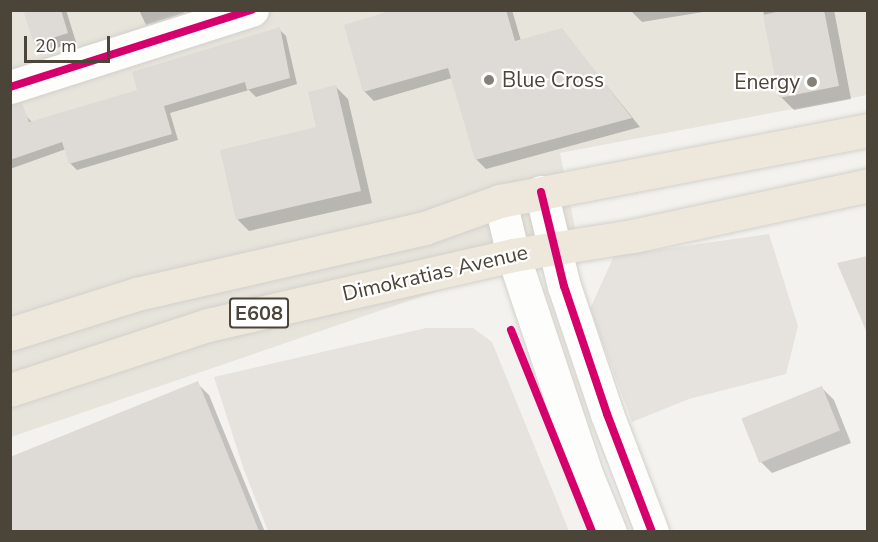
<!DOCTYPE html>
<html>
<head>
<meta charset="utf-8">
<style>
	body { margin:0 }
	#map { position:relative; width:878px; height:542px; overflow:hidden; background:#f4f2ee; font-family:"Nunito Sans",sans-serif }
	div>[style] { position:absolute }
	.residential>* { inset:0; background:#e7e4dc }
	.parking>* { inset:0; background:#e6e3df }
	.shadow>* { inset:0; background:#0003 }
	.building>* { inset:0; background:#dedbd6; transform-origin:0 0 }
	.roads { filter:drop-shadow(0 0 2px #d2d0cb) drop-shadow(0 0 2px #d2d0cb) }
	.minor>* { height:33px; margin:-16.5px; padding:0 16.5px; transform-origin:16.5px; border-radius:16.5px; background:#fdfdfc }
	.highway>* { height:33px; margin:-16.5px; padding:0 16.5px; transform-origin:16.5px; border-radius:16.5px; background:#ede8db }
	.cycleway>* { height:8px; margin:-4px; padding:0 4px; transform-origin:4px; border-radius:4px; background:#d6006c }
	.dots>* { width:16px; height:16px; translate:-50% -50%; box-sizing:border-box; border:3px solid #fff; border-radius:50% }
	span { translate:-50% -50%; white-space:nowrap; text-align:center; line-height:1.15; -webkit-text-stroke:4.5px #fff; paint-order:stroke }
	.shield-label span { padding:2px 4px; background:#fff; border:2px solid; border-radius:4px; -webkit-text-stroke-width:0 }
	.shield-label { font-size:20px; color:#4b4439; font-weight:700 }
	.poi-label { font-size:21px; color:#4b4439 }
	.left { translate:0 -50%; text-align:left }
	.right { translate:-100% -50%; text-align:right }
	.street-label { font-size:21px; color:#4b4439 }
	.frame { position:absolute; inset:0; border:12px solid #4b4439; pointer-events:none }
	.scale { position:absolute; left:24px; top:36px; width:86px; height:27px; box-sizing:border-box; border:3px solid #4b4439; border-top:0; padding-left:8px; font-size:18px; line-height:21px; white-space:nowrap; color:#4b4439; -webkit-text-stroke:4px #fff; paint-order:stroke }
</style>
</head>
<body>
<div id="map">
	<div class="residential">
		<i style="clip-path:polygon(10px 11px,867px 11px,867px 95px,560px 153px,578px 243px,11px 437px)"></i>
	</div>
	<div class="parking">
		<i style="clip-path:polygon(769px 234px,798px 326px,786px 374px,689px 399px,632px 422px,590px 309px,614px 256px)"></i>
		<i style="clip-path:polygon(426px 328px,473px 328px,492px 342px,569px 531px,268px 531px,244px 470px,214px 377px)"></i>
	</div>
	<div class="shadow">
		<i style="clip-path:polygon(24px 10px,66px 10px,76px 42px,44px 52px,35px 44px)"></i>
		<i style="clip-path:polygon(139px 10px,183px 10px,184px 13px,146px 25px)"></i>
		<i style="clip-path:polygon(398px 10px,512px 10px,521px 41px,562px 30px,640px 127px,486px 169px,476px 159px,452px 78px,374px 101px,365px 92px,346px 26px)"></i>
		<i style="clip-path:polygon(630px 10px,715px 10px,642px 22px)"></i>
		<i style="clip-path:polygon(763px 10px,834px 10px,851px 99px,794px 110px,781px 97px)"></i>
		<i style="clip-path:polygon(279px 29px,286px 36px,297px 84px,256px 97px,249px 90px,170px 113px,178px 140px,77px 170px,70px 163px,66px 149px,10px 169px,10px 121px,26px 116px,32px 122px,139px 91px)"></i>
		<i style="clip-path:polygon(336px 87px,348px 99px,372px 203px,249px 231px,237px 219px,318px 128px)"></i>
		<i style="clip-path:polygon(868px 258px,868px 330px,839px 264px)"></i>
		<i style="clip-path:polygon(197px 383px,209px 395px,265px 532px,10px 532px,10px 459px)"></i>
		<i style="clip-path:polygon(822px 388px,834px 400px,851px 443px,772px 473px,760px 461px)"></i>
	</div>
	<div class="building">
		<i style="clip-path:polygon(23px 10px,61px 10px,68px 33px,34px 44px)"></i>
		<i style="clip-path:polygon(393px 10px,506px 10px,515px 41px,562px 28px,632px 118px,475px 160px,448px 68px,363px 92px,344px 25px)"></i>
		<i style="clip-path:polygon(785px 10px,824px 10px,839px 86px,779px 98px,763px 15px)"></i>
		<i style="clip-path:polygon(280px 27px,290px 78px,247px 90px,245px 82px,164px 106px,172px 134px,69px 164px,62px 142px,10px 160px,10px 105px,22px 103px,29px 122px,137px 90px,132px 72px)"></i>
		<i style="clip-path:polygon(336px 85px,361px 191px,236px 220px,220px 150px,316px 127px,308px 92px)"></i>
		<i style="clip-path:polygon(867px 256px,867px 333px,837px 263px)"></i>
		<i style="clip-path:polygon(198px 381px,259px 531px,10px 531px,10px 457px)"></i>
		<i style="left:822px;top:386px;width:48px;height:87px;rotate:68deg"></i>
	</div>
	<div class="roads">
		<div class="minor">
			<i style="left:10px;top:87px;width:254px;rotate:-17.7deg"></i>
			<i style="left:541px;top:192px;width:97px;rotate:76.3deg"></i>
			<i style="left:564px;top:286px;width:135px;rotate:71.4deg"></i>
			<i style="left:607px;top:414px;width:126px;rotate:69.1deg"></i>
			<i style="left:500px;top:201px;width:56px;rotate:76.5deg"></i>
			<i style="left:513px;top:255px;width:233px;rotate:71.5deg"></i>
			<i style="left:587px;top:476px;width:61px;rotate:67.7deg"></i>
		</div>
		<div class="highway">
			<i style="left:10px;top:334px;width:133px;rotate:-17.5deg"></i>
			<i style="left:137px;top:294px;width:295px;rotate:-12.9deg"></i>
			<i style="left:425px;top:228px;width:80px;rotate:-19.8deg"></i>
			<i style="left:500px;top:201px;width:375px;rotate:-10.9deg"></i>
			<i style="left:10px;top:390px;width:208px;rotate:-18.2deg"></i>
			<i style="left:208px;top:325px;width:313px;rotate:-12.9deg"></i>
			<i style="left:513px;top:255px;width:121px;rotate:-9deg"></i>
			<i style="left:633px;top:236px;width:240px;rotate:-12.2deg"></i>
		</div>
	</div>
	<div class="cycleway">
		<i style="left:10px;top:87px;width:254px;rotate:-17.7deg"></i>
		<i style="left:541px;top:192px;width:97px;rotate:76.3deg"></i>
		<i style="left:564px;top:286px;width:135px;rotate:71.4deg"></i>
		<i style="left:607px;top:414px;width:126px;rotate:69.1deg"></i>
		<i style="left:511px;top:330px;width:218px;rotate:68.1deg"></i>
	</div>
	<div class="dots">
		<i style="left:489px;top:80px;background:#868178"></i>
		<i style="left:812px;top:82px;background:#868178"></i>
	</div>
	<div class="shield-label">
		<span style="left:259px;top:313px">E608</span>
	</div>
	<div class="poi-label">
		<span class="left" style="left:502px;top:80px">Blue Cross</span>
		<span class="right" style="left:800px;top:82px">Energy</span>
	</div>
	<div class="street-label">
		<span style="left:435px;top:273px;rotate:-13deg">Dimokratias Avenue</span>
	</div>
	<div class="frame"></div>
	<div class="scale">20 m</div>
</div>
</body>
</html>
